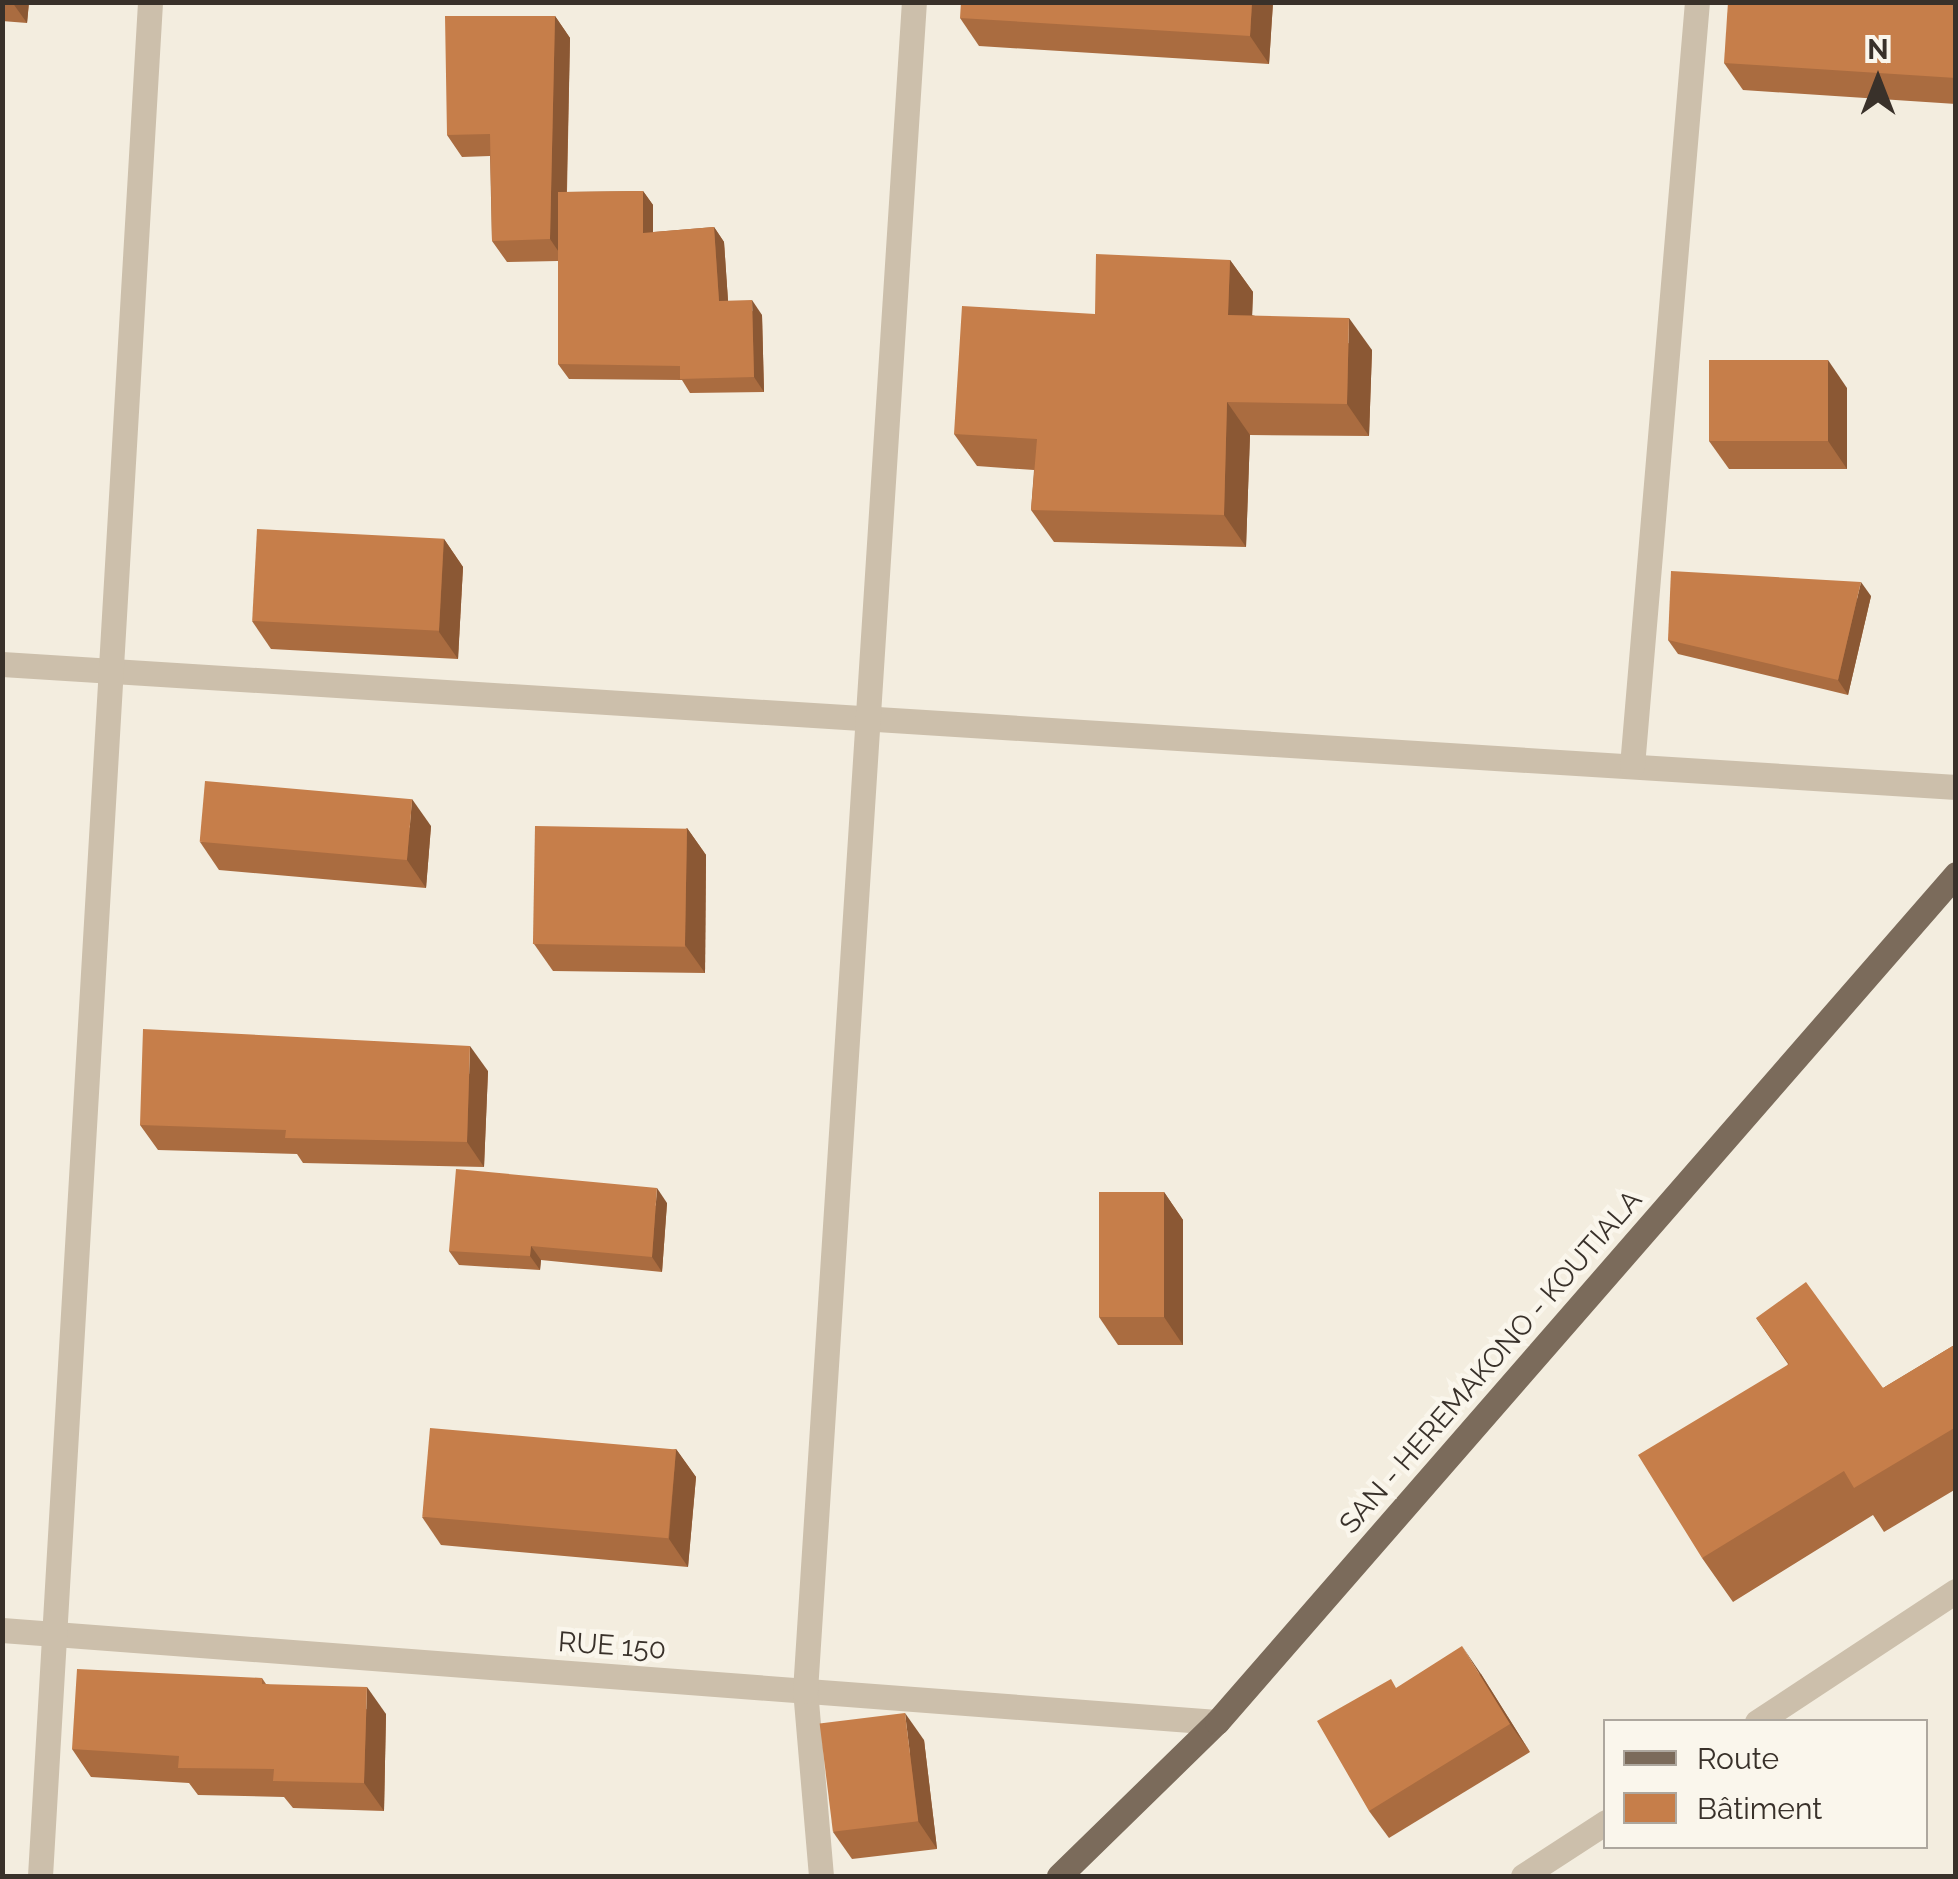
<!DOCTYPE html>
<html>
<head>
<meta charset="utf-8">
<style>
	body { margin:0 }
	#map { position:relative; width:1958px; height:1879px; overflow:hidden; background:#f3eddf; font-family:Raleway,sans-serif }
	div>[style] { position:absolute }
	.minor>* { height:25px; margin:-12.5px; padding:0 12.5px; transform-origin:12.5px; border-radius:12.5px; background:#ccbfab }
	.tertiary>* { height:25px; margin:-12.5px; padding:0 12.5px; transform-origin:12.5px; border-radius:12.5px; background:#ccbfab }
	.primary>* { height:25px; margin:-12.5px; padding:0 12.5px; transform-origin:12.5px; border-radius:12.5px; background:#7b6b5b }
	.wall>* { inset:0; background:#aa6c40 }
	.shaded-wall>* { inset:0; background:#8b5834 }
	.building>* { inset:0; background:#c67e4a; transform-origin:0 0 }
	span { translate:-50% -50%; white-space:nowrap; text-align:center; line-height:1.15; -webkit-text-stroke:9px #faf6ec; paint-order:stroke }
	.street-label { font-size:28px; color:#39312a }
	.frame { position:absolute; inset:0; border:5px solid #39312a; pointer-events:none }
	.legend { position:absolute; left:1603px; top:1719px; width:325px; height:130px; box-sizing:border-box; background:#faf6ec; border:2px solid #ada79e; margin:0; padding:12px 18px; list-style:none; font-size:30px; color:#39312a }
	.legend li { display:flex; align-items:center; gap:20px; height:50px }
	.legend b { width:50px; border:2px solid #ada79e }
	.north { position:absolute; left:1828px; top:30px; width:100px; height:100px; -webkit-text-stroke:8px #faf6ec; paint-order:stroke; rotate:0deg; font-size:28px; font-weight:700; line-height:40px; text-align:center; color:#39312a }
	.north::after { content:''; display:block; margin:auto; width:35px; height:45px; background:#39312a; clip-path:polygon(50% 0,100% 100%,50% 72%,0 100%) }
</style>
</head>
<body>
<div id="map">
	<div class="minor">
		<i style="left:2px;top:664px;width:1958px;rotate:3.6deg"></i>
		<i style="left:1632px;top:766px;width:767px;rotate:-85.14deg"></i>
		<i style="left:2px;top:1630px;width:1218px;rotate:4.33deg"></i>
		<i style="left:40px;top:1876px;width:1877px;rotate:-86.64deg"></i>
		<i style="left:821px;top:1876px;width:186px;rotate:-94.9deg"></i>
		<i style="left:805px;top:1691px;width:1693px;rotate:-86.31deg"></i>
	</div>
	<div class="tertiary">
		<i style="left:1757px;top:1722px;width:238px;rotate:-33.4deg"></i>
		<i style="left:1523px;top:1876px;width:99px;rotate:-33deg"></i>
	</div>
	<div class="primary">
		<i style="left:1059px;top:1876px;width:221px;rotate:-44.3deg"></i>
		<i style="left:1217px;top:1722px;width:1125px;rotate:-48.93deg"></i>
	</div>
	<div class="wall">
		<i style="clip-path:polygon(2px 2px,29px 2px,27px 23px,2px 21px)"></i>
		<i style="clip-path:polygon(1273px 2px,1269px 64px,979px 46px,960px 18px)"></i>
		<i style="clip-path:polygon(1956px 3px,1956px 104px,1743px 90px,1724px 63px)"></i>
		<i style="clip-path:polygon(555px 16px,570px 38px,567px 192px,643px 191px,653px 205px,653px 232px,714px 227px,724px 242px,728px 301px,762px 315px,764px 392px,690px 393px,682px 380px,569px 379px,558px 364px,558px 261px,507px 262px,492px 241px,490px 156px,462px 157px,447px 135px)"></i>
		<i style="clip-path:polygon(1230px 260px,1253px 292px,1252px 315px,1372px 350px,1369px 436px,1250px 435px,1246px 547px,1054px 542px,1031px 510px,1034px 470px,977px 466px,954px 434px,1095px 314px)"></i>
		<i style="clip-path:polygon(1847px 388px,1847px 469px,1729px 469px,1709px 441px)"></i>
		<i style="clip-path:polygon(444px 539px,463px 567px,458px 659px,271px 649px,252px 621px)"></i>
		<i style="clip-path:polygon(1871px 596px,1848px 695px,1678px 654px,1668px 640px)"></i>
		<i style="clip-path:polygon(431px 826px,426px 888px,219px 870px,200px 842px)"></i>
		<i style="clip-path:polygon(687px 828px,706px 855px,705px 973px,553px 971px,534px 944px)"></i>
		<i style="clip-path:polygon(488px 1071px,484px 1167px,303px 1163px,297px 1154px,158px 1150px,140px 1125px)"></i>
		<i style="clip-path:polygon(1164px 1192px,1183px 1220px,1183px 1345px,1118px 1345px,1099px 1317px)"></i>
		<i style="clip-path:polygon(667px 1203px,662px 1272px,541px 1260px,540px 1270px,459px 1265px,449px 1251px)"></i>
		<i style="clip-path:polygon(1756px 1318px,1883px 1388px,1956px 1344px,1956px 1489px,1884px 1532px,1873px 1515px,1733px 1602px,1702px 1558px,1788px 1364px)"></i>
		<i style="clip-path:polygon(676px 1449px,696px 1477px,688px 1567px,441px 1545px,422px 1517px)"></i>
		<i style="clip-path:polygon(1481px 1674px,1530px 1752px,1389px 1838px,1369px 1811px,1397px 1688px)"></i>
		<i style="clip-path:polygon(262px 1678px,266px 1684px,386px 1714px,384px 1811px,293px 1808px,284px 1797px,198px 1795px,189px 1783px,91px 1777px,72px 1749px)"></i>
		<i style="clip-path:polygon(924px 1740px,937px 1849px,852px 1859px,833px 1832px)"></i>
	</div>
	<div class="shaded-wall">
		<i style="clip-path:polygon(12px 2px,29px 2px,27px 23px)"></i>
		<i style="clip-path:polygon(1252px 2px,1273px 2px,1269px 64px,1250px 36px)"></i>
		<i style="clip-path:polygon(555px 16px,570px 38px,565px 261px,550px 239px)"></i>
		<i style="clip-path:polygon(643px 191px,653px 205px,653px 248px,643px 233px)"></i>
		<i style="clip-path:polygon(714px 227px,724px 242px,729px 315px,719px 301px)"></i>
		<i style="clip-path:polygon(1230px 260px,1253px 292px,1251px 347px,1228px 315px)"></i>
		<i style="clip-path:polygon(752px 300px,762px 315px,764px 392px,754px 377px)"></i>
		<i style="clip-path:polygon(1349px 318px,1372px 350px,1369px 436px,1347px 404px)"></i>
		<i style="clip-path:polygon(1828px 360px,1847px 388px,1847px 469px,1828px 441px)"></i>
		<i style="clip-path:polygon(1227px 402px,1250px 435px,1246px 547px,1224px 515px)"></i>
		<i style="clip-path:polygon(444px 539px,463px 567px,458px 659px,439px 632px)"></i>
		<i style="clip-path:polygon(1861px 582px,1871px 596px,1848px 695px,1838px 680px)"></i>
		<i style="clip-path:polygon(412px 799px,431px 826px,426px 888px,407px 860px)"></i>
		<i style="clip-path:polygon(687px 828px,706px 855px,705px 973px,685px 945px)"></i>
		<i style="clip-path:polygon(470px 1046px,488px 1071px,484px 1167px,467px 1142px)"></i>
		<i style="clip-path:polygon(657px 1188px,667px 1203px,662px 1272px,652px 1257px)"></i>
		<i style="clip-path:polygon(1164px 1192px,1183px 1220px,1183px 1345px,1164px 1317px)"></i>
		<i style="clip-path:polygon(531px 1246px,541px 1260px,540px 1270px,530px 1256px)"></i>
		<i style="clip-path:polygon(676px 1449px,696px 1477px,688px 1567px,669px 1539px)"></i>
		<i style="clip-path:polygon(1462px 1646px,1481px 1674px,1530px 1752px,1510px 1724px)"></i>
		<i style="clip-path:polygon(367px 1687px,386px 1714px,384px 1811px,364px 1783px)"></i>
		<i style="clip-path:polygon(905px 1713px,924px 1740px,937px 1849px,918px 1821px)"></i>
	</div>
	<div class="building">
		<i style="clip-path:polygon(961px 2px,1252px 2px,1250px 36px,960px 18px)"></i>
		<i style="clip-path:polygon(1728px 2px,1956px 3px,1956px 78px,1724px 63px)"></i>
		<i style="clip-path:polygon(445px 16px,555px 16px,550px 239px,492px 241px,490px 134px,447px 135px)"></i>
		<i style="clip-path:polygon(643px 191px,643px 233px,714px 227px,719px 301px,752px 300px,754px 377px,680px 379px,680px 366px,558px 364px,558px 192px)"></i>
		<i style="clip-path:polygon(1096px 254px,1230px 260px,1228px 315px,1349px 318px,1347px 404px,1227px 402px,1224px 515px,1031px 510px,1037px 439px,954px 434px,962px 306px,1095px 314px)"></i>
		<i style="left:1709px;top:360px;width:119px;height:81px"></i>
		<i style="left:257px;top:529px;width:187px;height:92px;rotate:3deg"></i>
		<i style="clip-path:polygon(1671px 571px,1861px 582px,1838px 680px,1668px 640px)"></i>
		<i style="left:205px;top:781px;width:208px;height:61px;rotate:5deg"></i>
		<i style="left:535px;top:826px;width:152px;height:118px;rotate:1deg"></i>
		<i style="clip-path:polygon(143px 1029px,470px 1046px,467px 1142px,285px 1138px,286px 1130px,140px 1125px)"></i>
		<i style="clip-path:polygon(456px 1169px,657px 1188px,652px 1257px,531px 1246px,530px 1256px,449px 1251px)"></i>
		<i style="left:1099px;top:1192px;width:65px;height:125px"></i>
		<i style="clip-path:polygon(1806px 1282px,1883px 1388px,1956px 1344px,1956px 1427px,1854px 1488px,1844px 1471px,1702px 1558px,1638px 1455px,1789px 1364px,1756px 1318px)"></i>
		<i style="left:430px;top:1428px;width:247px;height:89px;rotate:5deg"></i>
		<i style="clip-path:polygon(1462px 1646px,1510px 1724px,1369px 1811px,1317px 1721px,1391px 1679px,1396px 1688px)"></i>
		<i style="clip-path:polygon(77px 1669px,262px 1678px,262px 1684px,367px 1687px,364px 1783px,273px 1781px,274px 1769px,178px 1768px,179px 1756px,72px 1749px)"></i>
		<i style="left:905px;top:1713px;width:109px;height:86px;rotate:83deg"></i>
	</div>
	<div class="street-label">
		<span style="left:1491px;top:1362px;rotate:-49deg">SAN - HEREMAKONO - KOUTIALA</span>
		<span style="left:612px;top:1646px;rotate:4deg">RUE 150</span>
	</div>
	<div class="frame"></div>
	<ul class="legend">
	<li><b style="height:12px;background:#7b6b5b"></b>Route</li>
	<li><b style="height:28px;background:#c67e4a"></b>Bâtiment</li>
	</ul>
	<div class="north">N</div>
</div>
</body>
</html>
